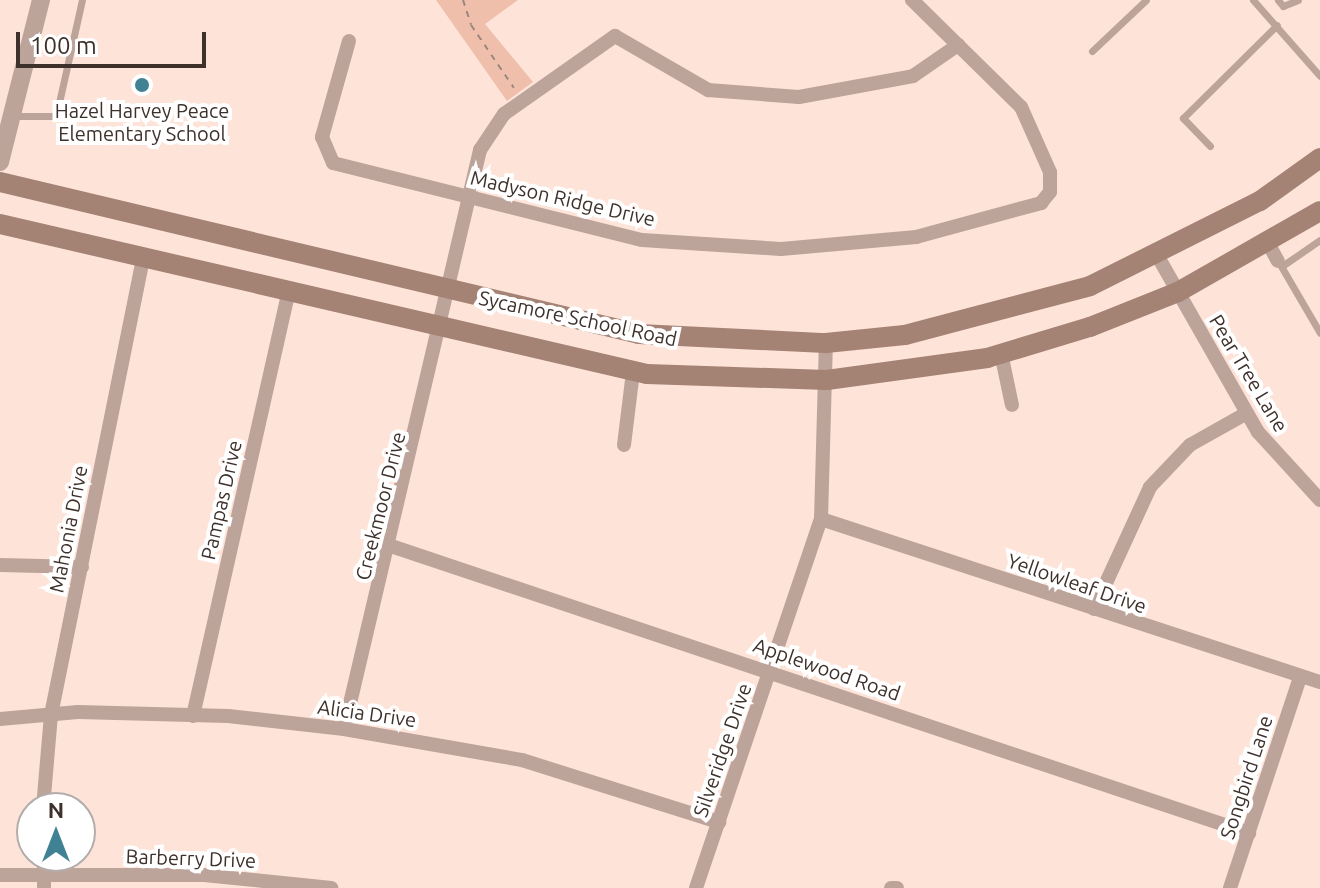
<!DOCTYPE html>
<html>
<head>
<meta charset="utf-8">
<style>
	body { margin:0 }
	#map { position:relative; width:1320px; height:888px; overflow:hidden; background:#fee3d8; font-family:Ubuntu,sans-serif }
	div>[style] { position:absolute }
	.green>* { inset:0; background:#f0bfac }
	.path>* { height:2px; margin-top:-1px; transform-origin:0; background:repeating-linear-gradient(90deg,#99867e 0 6px,transparent 0 12px) }
	.service>* { height:7px; margin:-3.5px; padding:0 3.5px; transform-origin:3.5px; border-radius:3.5px; background:#bca49a }
	.minor>* { height:14px; margin:-7px; padding:0 7px; transform-origin:7px; border-radius:7px; background:#bca49a }
	.tertiary>* { height:18px; margin:-9px; padding:0 9px; transform-origin:9px; border-radius:9px; background:#bca49a }
	.secondary>* { height:20px; margin:-10px; padding:0 10px; transform-origin:10px; border-radius:10px; background:#a48274 }
	.dots>* { width:22px; height:22px; translate:-50% -50%; box-sizing:border-box; border:4px solid #fff; border-radius:50% }
	span { translate:-50% -50%; white-space:nowrap; text-align:center; line-height:1.15; -webkit-text-stroke:8px #fff; paint-order:stroke }
	.poi-label { font-size:20px; color:#3e312c }
	.street-label { font-size:20px; color:#3e312c }
	.north { position:absolute; left:16px; top:792px; width:80px; height:80px; box-sizing:border-box; background:#fff; border:2px solid #b2adab; border-radius:50%; rotate:0deg; font-size:22px; font-weight:700; line-height:32px; text-align:center; color:#3e312c }
	.north::after { content:''; display:block; margin:auto; width:28px; height:36px; background:#408194; clip-path:polygon(50% 0,100% 100%,50% 72%,0 100%) }
	.scale { position:absolute; left:16px; top:32px; width:190px; height:36px; box-sizing:border-box; border:4px solid #3e312c; border-top:0; padding-left:10px; font-size:24px; line-height:28px; white-space:nowrap; color:#3e312c; -webkit-text-stroke:6px #fff; paint-order:stroke }
</style>
</head>
<body>
<div id="map">
	<div class="green">
		<i style="clip-path:polygon(436px 0,518px 0,485px 24px,533px 82px,507px 101px)"></i>
	</div>
	<div class="path">
		<i style="left:463px;top:0;width:26px;rotate:72deg"></i>
		<i style="left:471px;top:25px;width:76px;rotate:55.7deg"></i>
	</div>
	<div class="service">
		<i style="left:1253px;top:0;width:101px;rotate:48.6deg"></i>
		<i style="left:1278px;top:0;width:8px;rotate:50deg"></i>
		<i style="left:1283px;top:6px;width:16px;rotate:-22deg"></i>
		<i style="left:1092px;top:51px;width:74px;rotate:-43.4deg"></i>
		<i style="left:14px;top:116px;width:42px"></i>
		<i style="left:56px;top:116px;width:119px;rotate:-77.4deg"></i>
		<i style="left:1210px;top:146px;width:39px;rotate:-134deg"></i>
		<i style="left:1183px;top:118px;width:132px;rotate:-44.7deg"></i>
		<i style="left:1278px;top:261px;width:83px;rotate:59.7deg"></i>
		<i style="left:1282px;top:266px;width:46px;rotate:-34.4deg"></i>
	</div>
	<div class="minor">
		<i style="left:349px;top:41px;width:100px;rotate:105.7deg"></i>
		<i style="left:322px;top:137px;width:28px;rotate:67deg"></i>
		<i style="left:333px;top:163px;width:318px;rotate:14deg"></i>
		<i style="left:642px;top:240px;width:139px;rotate:3.7deg"></i>
		<i style="left:781px;top:249px;width:136px;rotate:-5.1deg"></i>
		<i style="left:916px;top:237px;width:130px;rotate:-15.2deg"></i>
		<i style="left:1041px;top:203px;width:14px;rotate:-51deg"></i>
		<i style="left:1050px;top:192px;width:20px;rotate:-90deg"></i>
		<i style="left:1050px;top:172px;width:71px;rotate:-114deg"></i>
		<i style="left:1021px;top:107px;width:153px;rotate:-135.5deg"></i>
		<i style="left:1269px;top:245px;width:18px;rotate:61deg"></i>
		<i style="left:1157px;top:255px;width:204px;rotate:60.3deg"></i>
		<i style="left:1258px;top:432px;width:92px;rotate:47.6deg"></i>
		<i style="left:1001px;top:353px;width:53px;rotate:78.1deg"></i>
		<i style="left:624px;top:445px;width:74px;rotate:-83deg"></i>
		<i style="left:821px;top:519px;width:525px;rotate:18.09deg"></i>
		<i style="left:391px;top:546px;width:905px;rotate:18.5deg"></i>
		<i style="left:0;top:565px;width:82px;rotate:1.4deg"></i>
		<i style="left:1094px;top:609px;width:134px;rotate:-65.3deg"></i>
		<i style="left:1150px;top:487px;width:58px;rotate:-46.4deg"></i>
		<i style="left:1190px;top:445px;width:65px;rotate:-29.3deg"></i>
		<i style="left:193px;top:716px;width:433px;rotate:-77.3deg"></i>
		<i style="left:0;top:719px;width:78px;rotate:-5.1deg"></i>
		<i style="left:78px;top:712px;width:150px;rotate:1.5deg"></i>
		<i style="left:228px;top:716px;width:117px;rotate:6.4deg"></i>
		<i style="left:344px;top:729px;width:181px;rotate:9.9deg"></i>
		<i style="left:522px;top:760px;width:207px;rotate:17.5deg"></i>
		<i style="left:344px;top:729px;width:595px;rotate:-76.78deg"></i>
		<i style="left:480px;top:150px;width:43px;rotate:-56.3deg"></i>
		<i style="left:504px;top:114px;width:136px;rotate:-35.1deg"></i>
		<i style="left:615px;top:36px;width:108px;rotate:30.1deg"></i>
		<i style="left:708px;top:90px;width:91px;rotate:4.4deg"></i>
		<i style="left:799px;top:97px;width:116px;rotate:-10.4deg"></i>
		<i style="left:913px;top:76px;width:55px;rotate:-34.6deg"></i>
		<i style="left:43px;top:808px;width:93px;rotate:-85.1deg"></i>
		<i style="left:51px;top:715px;width:465px;rotate:-78.6deg"></i>
		<i style="left:0;top:875px;width:204px"></i>
		<i style="left:204px;top:875px;width:128px;rotate:5.8deg"></i>
		<i style="left:44px;top:888px;width:32px;rotate:-90deg"></i>
		<i style="left:696px;top:888px;width:390px;rotate:-71.3deg"></i>
		<i style="left:821px;top:519px;width:176px;rotate:-88.4deg"></i>
		<i style="left:891px;top:888px;width:6px"></i>
		<i style="left:1230px;top:888px;width:221px;rotate:-71.6deg"></i>
	</div>
	<div class="tertiary">
		<i style="left:0;top:162px;width:167px;rotate:-75.8deg"></i>
	</div>
	<div class="secondary">
		<i style="left:0;top:182px;width:657px;rotate:13.38deg"></i>
		<i style="left:639px;top:334px;width:187px;rotate:2.8deg"></i>
		<i style="left:826px;top:343px;width:79px;rotate:-5.8deg"></i>
		<i style="left:905px;top:335px;width:191px;rotate:-14.8deg"></i>
		<i style="left:1090px;top:286px;width:190px;rotate:-26.6deg"></i>
		<i style="left:1260px;top:201px;width:74px;rotate:-35.6deg"></i>
		<i style="left:0;top:224px;width:664px;rotate:13.05deg"></i>
		<i style="left:647px;top:374px;width:180px;rotate:1.9deg"></i>
		<i style="left:827px;top:380px;width:162px;rotate:-7.8deg"></i>
		<i style="left:987px;top:358px;width:108px;rotate:-16.8deg"></i>
		<i style="left:1090px;top:327px;width:95px;rotate:-21.7deg"></i>
		<i style="left:1178px;top:292px;width:163px;rotate:-29.7deg"></i>
	</div>
	<div class="dots">
		<i style="left:142px;top:85px;background:#408194"></i>
	</div>
	<div class="poi-label">
		<span style="left:142px;top:122px">Hazel Harvey Peace<br>Elementary School</span>
	</div>
	<div class="street-label">
		<span style="left:563px;top:198px;rotate:13deg">Madyson Ridge Drive</span>
		<span style="left:578px;top:318px;rotate:12deg">Sycamore School Road</span>
		<span style="left:1249px;top:373px;rotate:59deg">Pear Tree Lane</span>
		<span style="left:221px;top:500px;rotate:-77deg">Pampas Drive</span>
		<span style="left:380px;top:506px;rotate:-76deg">Creekmoor Drive</span>
		<span style="left:68px;top:529px;rotate:-79deg">Mahonia Drive</span>
		<span style="left:1077px;top:583px;rotate:19deg">Yellowleaf Drive</span>
		<span style="left:827px;top:669px;rotate:19deg">Applewood Road</span>
		<span style="left:367px;top:713px;rotate:8deg">Alicia Drive</span>
		<span style="left:722px;top:750px;rotate:-71deg">Silveridge Drive</span>
		<span style="left:1246px;top:777px;rotate:-72deg">Songbird Lane</span>
		<span style="left:191px;top:858px;rotate:2deg">Barberry Drive</span>
	</div>
	<div class="north">N</div>
	<div class="scale">100 m</div>
</div>
</body>
</html>
